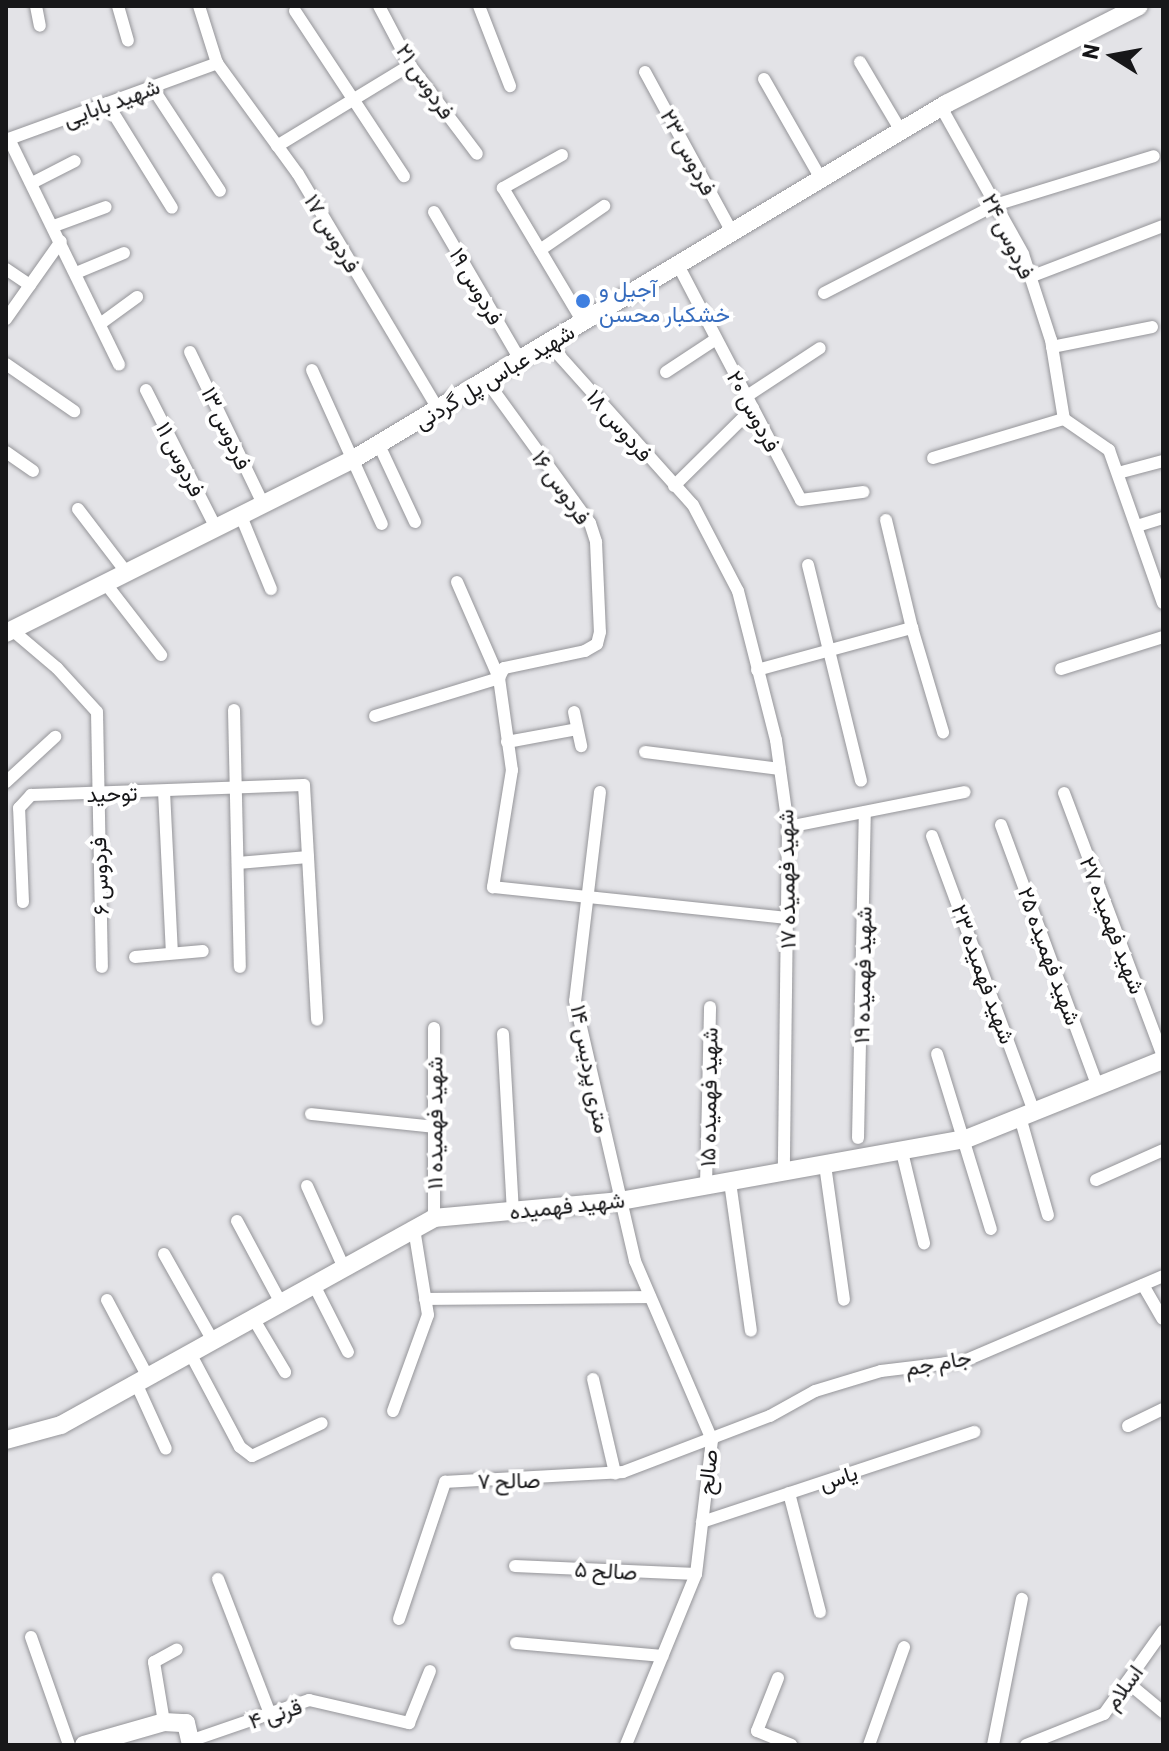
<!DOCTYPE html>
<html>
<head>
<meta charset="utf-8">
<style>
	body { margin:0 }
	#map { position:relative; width:1169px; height:1751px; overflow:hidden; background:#e3e3e7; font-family:Barlow,Vazirmatn,sans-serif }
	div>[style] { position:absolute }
	.roads { filter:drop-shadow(0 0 2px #959599) drop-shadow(0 0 2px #959599) }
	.street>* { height:12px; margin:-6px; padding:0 6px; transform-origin:6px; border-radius:6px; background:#fff }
	.secondary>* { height:18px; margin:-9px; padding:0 9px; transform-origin:9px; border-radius:9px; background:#fff }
	.dots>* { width:22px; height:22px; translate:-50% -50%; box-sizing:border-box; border:4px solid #fff; border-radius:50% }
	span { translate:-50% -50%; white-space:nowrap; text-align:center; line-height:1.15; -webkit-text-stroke:8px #fff; paint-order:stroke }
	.street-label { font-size:22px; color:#171719 }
	.shop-label { font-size:22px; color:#366cbe }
	.left { translate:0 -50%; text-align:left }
	.frame { position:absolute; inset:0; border:8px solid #171719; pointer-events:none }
	.north { position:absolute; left:1073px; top:16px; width:80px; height:80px; -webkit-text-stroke:6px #fff; paint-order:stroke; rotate:281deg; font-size:22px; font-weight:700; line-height:32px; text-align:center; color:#171719 }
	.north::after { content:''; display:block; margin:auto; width:28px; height:36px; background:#171719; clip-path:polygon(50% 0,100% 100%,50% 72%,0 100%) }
</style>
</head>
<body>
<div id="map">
	<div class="roads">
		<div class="street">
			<i style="left:36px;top:6px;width:20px;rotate:79deg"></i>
			<i style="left:118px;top:6px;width:36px;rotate:74deg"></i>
			<i style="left:199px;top:6px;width:60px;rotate:72.5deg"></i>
			<i style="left:217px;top:63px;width:137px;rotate:53.9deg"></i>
			<i style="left:298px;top:174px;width:274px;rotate:59.2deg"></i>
			<i style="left:379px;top:6px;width:67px;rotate:62.3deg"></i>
			<i style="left:410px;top:65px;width:111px;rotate:53deg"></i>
			<i style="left:479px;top:6px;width:86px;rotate:68.8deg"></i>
			<i style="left:295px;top:11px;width:198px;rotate:56.6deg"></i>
			<i style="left:860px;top:62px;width:80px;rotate:59.3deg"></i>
			<i style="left:645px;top:72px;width:182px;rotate:61.5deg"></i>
			<i style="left:764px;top:79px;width:115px;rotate:60.3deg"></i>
			<i style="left:152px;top:87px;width:124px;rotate:56.8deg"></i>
			<i style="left:107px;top:103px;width:123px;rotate:58.2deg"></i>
			<i style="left:941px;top:107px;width:168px;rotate:60.8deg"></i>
			<i style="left:1023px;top:254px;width:90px;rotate:72deg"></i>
			<i style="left:1051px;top:340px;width:80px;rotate:80.7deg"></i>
			<i style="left:9px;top:139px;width:251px;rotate:64deg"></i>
			<i style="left:6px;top:140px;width:225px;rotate:-20deg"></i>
			<i style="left:277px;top:146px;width:156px;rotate:-31.3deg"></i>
			<i style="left:562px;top:155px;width:68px;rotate:150.8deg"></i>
			<i style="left:503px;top:188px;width:156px;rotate:59.2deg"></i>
			<i style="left:32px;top:183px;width:48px;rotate:-27.1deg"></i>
			<i style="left:434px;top:212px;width:171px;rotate:59.8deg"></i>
			<i style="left:54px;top:226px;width:55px;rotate:-20.1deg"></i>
			<i style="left:540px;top:250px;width:78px;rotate:-34.5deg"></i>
			<i style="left:678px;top:265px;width:265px;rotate:62.4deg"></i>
			<i style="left:801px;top:500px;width:63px;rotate:-7.4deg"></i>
			<i style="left:6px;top:269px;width:29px;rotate:34deg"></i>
			<i style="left:76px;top:273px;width:52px;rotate:-22.6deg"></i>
			<i style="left:1030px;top:277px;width:142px;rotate:-21deg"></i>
			<i style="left:824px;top:293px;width:192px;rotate:-27.2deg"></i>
			<i style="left:995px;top:205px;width:166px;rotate:-17.1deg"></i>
			<i style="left:6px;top:319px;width:95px;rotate:-54.8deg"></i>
			<i style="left:100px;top:324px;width:46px;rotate:-36.1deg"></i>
			<i style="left:548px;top:343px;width:217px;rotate:48.2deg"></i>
			<i style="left:693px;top:505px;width:97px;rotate:62.4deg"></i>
			<i style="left:738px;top:591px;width:154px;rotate:75.7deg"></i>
			<i style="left:776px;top:740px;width:88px;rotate:82.1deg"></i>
			<i style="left:788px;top:827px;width:345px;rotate:90.7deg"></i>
			<i style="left:1052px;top:347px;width:102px;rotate:-11.3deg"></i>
			<i style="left:190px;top:352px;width:169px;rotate:64.3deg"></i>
			<i style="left:6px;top:364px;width:83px;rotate:34.7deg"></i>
			<i style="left:312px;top:370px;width:169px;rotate:65.6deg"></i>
			<i style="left:666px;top:372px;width:60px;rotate:-33.4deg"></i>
			<i style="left:486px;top:380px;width:177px;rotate:54deg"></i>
			<i style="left:590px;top:523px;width:20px;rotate:72deg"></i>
			<i style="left:596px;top:542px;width:90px;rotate:87.5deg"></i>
			<i style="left:600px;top:632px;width:12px;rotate:104deg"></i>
			<i style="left:597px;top:644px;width:14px;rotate:150deg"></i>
			<i style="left:585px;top:651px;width:83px;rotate:168.1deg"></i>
			<i style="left:504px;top:668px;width:11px;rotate:117deg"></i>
			<i style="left:146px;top:390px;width:155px;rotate:63.1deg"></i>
			<i style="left:747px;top:396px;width:87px;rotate:-33.3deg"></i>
			<i style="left:1064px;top:419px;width:55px;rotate:34.6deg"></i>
			<i style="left:1109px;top:450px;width:162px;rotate:70.6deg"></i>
			<i style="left:379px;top:445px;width:85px;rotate:64.9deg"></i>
			<i style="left:6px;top:452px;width:33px;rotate:35deg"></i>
			<i style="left:933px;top:458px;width:137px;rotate:-16.6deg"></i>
			<i style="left:1118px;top:473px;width:47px;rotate:-14.9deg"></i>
			<i style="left:674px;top:486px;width:111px;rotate:-44.6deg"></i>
			<i style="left:78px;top:509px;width:81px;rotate:52.6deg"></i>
			<i style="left:241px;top:516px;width:79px;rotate:67.7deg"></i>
			<i style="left:886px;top:520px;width:111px;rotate:76.5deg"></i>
			<i style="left:1137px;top:526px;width:27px;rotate:-17deg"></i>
			<i style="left:808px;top:565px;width:222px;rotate:76.2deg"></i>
			<i style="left:457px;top:582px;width:105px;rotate:66.4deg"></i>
			<i style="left:499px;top:678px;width:93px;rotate:82deg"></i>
			<i style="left:512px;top:770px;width:119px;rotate:99.2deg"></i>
			<i style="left:493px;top:887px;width:297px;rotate:6deg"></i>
			<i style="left:106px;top:584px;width:90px;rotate:52.2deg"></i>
			<i style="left:12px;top:630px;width:59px;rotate:40.2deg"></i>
			<i style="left:57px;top:668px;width:59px;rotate:47.7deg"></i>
			<i style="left:97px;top:712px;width:255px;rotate:88.9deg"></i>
			<i style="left:1061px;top:669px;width:107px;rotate:-17.4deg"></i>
			<i style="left:757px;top:670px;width:161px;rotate:-15.2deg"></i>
			<i style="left:912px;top:628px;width:109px;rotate:73.4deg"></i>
			<i style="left:234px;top:710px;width:257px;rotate:88.7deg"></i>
			<i style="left:574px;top:712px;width:35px;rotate:78deg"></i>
			<i style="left:375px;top:716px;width:130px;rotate:-17deg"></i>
			<i style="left:507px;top:742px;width:71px;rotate:-10.5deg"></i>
			<i style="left:645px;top:752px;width:136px;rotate:7.2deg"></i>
			<i style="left:6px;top:782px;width:67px;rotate:-42.6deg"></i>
			<i style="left:164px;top:791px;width:162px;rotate:87.2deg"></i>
			<i style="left:600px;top:792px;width:210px;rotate:96.8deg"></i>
			<i style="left:575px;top:1001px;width:267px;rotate:77deg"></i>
			<i style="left:635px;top:1261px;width:195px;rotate:66.7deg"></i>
			<i style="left:712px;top:1440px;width:135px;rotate:96.8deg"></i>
			<i style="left:696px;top:1574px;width:185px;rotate:112.3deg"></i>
			<i style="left:1064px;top:793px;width:282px;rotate:69.4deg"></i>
			<i style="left:1001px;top:825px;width:279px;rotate:69.7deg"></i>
			<i style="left:788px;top:827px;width:180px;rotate:-11.2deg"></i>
			<i style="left:932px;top:836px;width:294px;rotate:69.7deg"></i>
			<i style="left:238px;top:863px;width:70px;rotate:-4.9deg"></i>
			<i style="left:23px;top:902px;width:94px;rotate:-92.4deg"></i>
			<i style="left:19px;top:808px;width:18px;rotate:-47deg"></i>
			<i style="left:31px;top:795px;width:273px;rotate:-2.1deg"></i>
			<i style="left:304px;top:785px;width:235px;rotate:86.8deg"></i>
			<i style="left:135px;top:957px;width:68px;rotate:-5deg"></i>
			<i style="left:503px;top:1034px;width:177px;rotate:86.8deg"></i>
			<i style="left:937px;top:1054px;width:183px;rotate:72.9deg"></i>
			<i style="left:311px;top:1114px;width:124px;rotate:6deg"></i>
			<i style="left:1020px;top:1117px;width:102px;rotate:74.1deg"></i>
			<i style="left:858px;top:1138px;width:326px;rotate:-88.8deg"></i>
			<i style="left:902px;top:1152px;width:94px;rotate:76.4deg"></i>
			<i style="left:825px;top:1165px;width:136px;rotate:82deg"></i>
			<i style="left:1096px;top:1180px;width:73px;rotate:-24.1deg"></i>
			<i style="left:730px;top:1182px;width:150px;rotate:82deg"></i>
			<i style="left:307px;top:1186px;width:90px;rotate:65.7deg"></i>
			<i style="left:706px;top:1186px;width:179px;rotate:-88.7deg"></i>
			<i style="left:434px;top:1218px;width:190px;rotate:-90deg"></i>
			<i style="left:237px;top:1221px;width:93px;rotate:61.8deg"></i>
			<i style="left:164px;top:1254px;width:100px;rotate:60.6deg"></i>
			<i style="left:314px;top:1285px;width:75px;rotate:63.1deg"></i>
			<i style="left:1143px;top:1285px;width:39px;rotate:60deg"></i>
			<i style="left:425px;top:1299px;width:225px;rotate:-0.5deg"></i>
			<i style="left:107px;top:1300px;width:87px;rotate:62deg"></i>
			<i style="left:253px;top:1318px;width:63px;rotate:59.3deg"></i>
			<i style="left:190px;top:1353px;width:106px;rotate:62deg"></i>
			<i style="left:240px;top:1447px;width:15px;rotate:37deg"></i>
			<i style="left:252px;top:1456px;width:77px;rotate:-25.2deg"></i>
			<i style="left:593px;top:1379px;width:97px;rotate:76.8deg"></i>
			<i style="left:136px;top:1383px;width:72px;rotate:65.6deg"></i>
			<i style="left:393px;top:1411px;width:102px;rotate:-70deg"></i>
			<i style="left:428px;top:1315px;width:87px;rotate:-99.2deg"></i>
			<i style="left:1128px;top:1426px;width:39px;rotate:-26deg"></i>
			<i style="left:789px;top:1493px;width:123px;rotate:75.4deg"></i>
			<i style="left:702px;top:1522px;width:287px;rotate:-18.3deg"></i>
			<i style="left:515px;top:1566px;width:181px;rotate:2.5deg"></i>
			<i style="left:218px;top:1579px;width:145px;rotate:68.9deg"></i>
			<i style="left:399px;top:1619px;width:145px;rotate:-71.4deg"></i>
			<i style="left:445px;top:1482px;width:178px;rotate:-3.2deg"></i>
			<i style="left:623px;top:1472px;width:157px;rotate:-20.9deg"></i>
			<i style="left:770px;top:1416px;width:51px;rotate:-29.1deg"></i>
			<i style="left:815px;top:1391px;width:69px;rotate:-16.9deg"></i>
			<i style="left:881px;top:1371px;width:84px;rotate:-6.9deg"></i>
			<i style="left:964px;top:1361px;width:216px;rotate:-23.1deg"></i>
			<i style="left:31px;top:1637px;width:114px;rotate:70.6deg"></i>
			<i style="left:516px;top:1643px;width:147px;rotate:5.1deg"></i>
			<i style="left:778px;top:1678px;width:57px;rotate:111.6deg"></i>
			<i style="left:757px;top:1731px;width:37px;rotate:22deg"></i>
			<i style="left:1127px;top:1682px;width:47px;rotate:39.8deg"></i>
			<i style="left:164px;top:1722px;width:61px;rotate:-99.5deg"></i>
			<i style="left:154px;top:1662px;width:26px;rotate:-29deg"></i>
			<i style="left:190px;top:1741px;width:126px;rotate:-19deg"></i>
			<i style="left:309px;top:1700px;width:103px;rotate:13deg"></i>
			<i style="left:409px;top:1723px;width:56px;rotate:-68deg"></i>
			<i style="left:869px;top:1745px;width:104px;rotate:-70.3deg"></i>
			<i style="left:993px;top:1745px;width:149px;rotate:-78.8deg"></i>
			<i style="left:1026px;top:1745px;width:84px;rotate:-21.7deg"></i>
			<i style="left:1104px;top:1714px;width:102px;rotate:-54.6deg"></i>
		</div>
		<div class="secondary">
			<i style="left:6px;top:633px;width:387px;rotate:-26.6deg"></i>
			<i style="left:352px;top:460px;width:693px;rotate:-30.94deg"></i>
			<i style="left:946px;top:104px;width:216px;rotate:-26.9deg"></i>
			<i style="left:6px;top:1440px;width:57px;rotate:-15.3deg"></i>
			<i style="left:61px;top:1425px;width:427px;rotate:-29deg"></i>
			<i style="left:434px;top:1218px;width:187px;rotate:-5.2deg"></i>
			<i style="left:620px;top:1201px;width:352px;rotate:-10.2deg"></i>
			<i style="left:966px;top:1139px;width:212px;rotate:-21.9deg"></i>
			<i style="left:84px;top:1745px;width:83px;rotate:-16deg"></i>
			<i style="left:164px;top:1722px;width:22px;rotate:3deg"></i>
			<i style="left:186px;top:1723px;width:23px;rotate:77deg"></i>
		</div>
	</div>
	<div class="dots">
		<i style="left:583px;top:301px;background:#3f7fe0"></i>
	</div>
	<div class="street-label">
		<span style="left:426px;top:81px;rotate:56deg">فردوس ۲۱</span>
		<span style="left:111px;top:102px;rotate:-20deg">شهید بابایی</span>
		<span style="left:689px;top:152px;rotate:62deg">فردوس ۲۳</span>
		<span style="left:333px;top:233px;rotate:59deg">فردوس ۱۷</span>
		<span style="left:1009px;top:236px;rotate:64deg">فردوس ۲۴</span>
		<span style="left:477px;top:286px;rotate:60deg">فردوس ۱۹</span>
		<span style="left:494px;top:376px;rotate:-31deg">شهید عباس پل گردنی</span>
		<span style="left:754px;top:411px;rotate:62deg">فردوس ۲۰</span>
		<span style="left:620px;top:425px;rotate:49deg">فردوس ۱۸</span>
		<span style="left:227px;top:428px;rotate:65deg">فردوس ۱۳</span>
		<span style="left:181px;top:459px;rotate:63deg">فردوس ۱۱</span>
		<span style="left:562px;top:487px;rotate:55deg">فردوس ۱۶</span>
		<span style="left:112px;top:793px;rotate:-2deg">توحید</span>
		<span style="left:99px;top:876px;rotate:-92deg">فردوس ۶</span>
		<span style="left:786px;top:879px;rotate:-91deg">شهید فهمیده ۱۷</span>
		<span style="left:1113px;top:925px;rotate:69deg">شهید فهمیده ۲۷</span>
		<span style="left:1050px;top:956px;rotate:70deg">شهید فهمیده ۲۵</span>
		<span style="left:984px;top:974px;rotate:70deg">شهید فهمیده ۲۳</span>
		<span style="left:862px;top:975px;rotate:-89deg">شهید فهمیده ۱۹</span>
		<span style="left:591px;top:1069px;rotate:79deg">۱۴ متری پردیس</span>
		<span style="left:708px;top:1097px;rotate:-89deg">شهید فهمیده ۱۵</span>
		<span style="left:434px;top:1123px;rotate:-90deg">شهید فهمیده ۱۱</span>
		<span style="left:567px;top:1205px;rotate:-6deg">شهید فهمیده</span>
		<span style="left:938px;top:1362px;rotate:-10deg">جام جم</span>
		<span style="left:707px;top:1472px;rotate:-84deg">صالح</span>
		<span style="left:838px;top:1477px;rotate:-18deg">یاس</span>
		<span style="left:509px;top:1480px;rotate:-1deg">صالح ۷</span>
		<span style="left:606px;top:1570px;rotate:3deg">صالح ۵</span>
		<span style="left:1123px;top:1687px;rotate:-54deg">اسلام</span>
		<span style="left:275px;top:1713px;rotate:-18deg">قرنی ۴</span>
	</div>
	<div class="shop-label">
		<span class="left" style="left:599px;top:301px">آجیل و<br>خشکبار محسن</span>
	</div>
	<div class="frame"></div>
	<div class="north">N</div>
</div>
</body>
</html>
